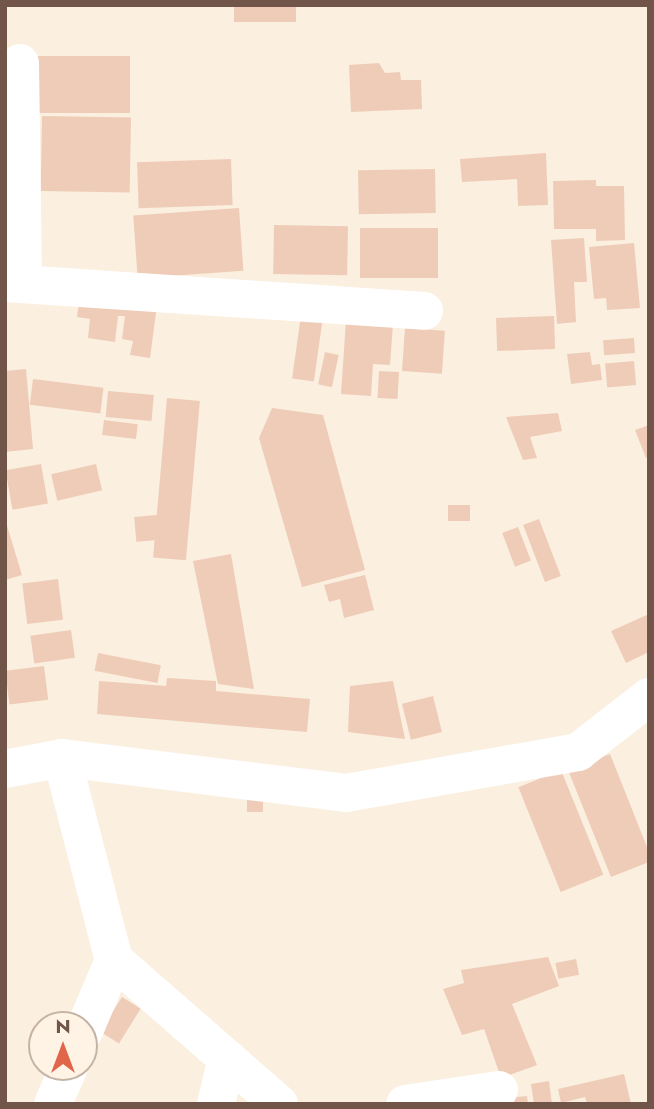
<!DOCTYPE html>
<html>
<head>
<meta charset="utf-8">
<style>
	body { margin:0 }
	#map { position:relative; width:654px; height:1109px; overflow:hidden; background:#fbefdf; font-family:Jost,sans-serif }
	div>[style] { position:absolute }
	.building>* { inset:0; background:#efccb8; transform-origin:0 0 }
	.minor>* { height:38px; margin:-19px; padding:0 19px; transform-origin:19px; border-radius:19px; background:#fff }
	span { translate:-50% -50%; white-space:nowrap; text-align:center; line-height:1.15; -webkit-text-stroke:7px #fef3e5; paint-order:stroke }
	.frame { position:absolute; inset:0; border:7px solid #705548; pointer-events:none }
	.north { position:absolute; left:28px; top:1011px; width:70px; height:70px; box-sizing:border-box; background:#fef3e5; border:2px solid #c5b4a6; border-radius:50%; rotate:0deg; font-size:19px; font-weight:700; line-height:28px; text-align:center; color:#705548 }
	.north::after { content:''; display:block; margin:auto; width:24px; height:32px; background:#e16548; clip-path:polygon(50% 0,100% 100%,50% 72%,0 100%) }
</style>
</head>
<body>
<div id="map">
	<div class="building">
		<i style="left:234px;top:5px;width:62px;height:17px"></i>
		<i style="left:130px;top:56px;width:57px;height:93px;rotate:90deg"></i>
		<i style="clip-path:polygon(379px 63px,385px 73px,400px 72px,401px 80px,421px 80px,422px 109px,351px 112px,349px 65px)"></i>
		<i style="left:42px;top:116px;width:89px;height:75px;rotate:1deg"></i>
		<i style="clip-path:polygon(546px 153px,548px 205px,518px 206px,517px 179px,462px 182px,460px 159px)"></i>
		<i style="left:231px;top:159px;width:46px;height:94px;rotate:88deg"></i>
		<i style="left:435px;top:169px;width:44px;height:77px;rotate:89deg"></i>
		<i style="clip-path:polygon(596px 180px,596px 186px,624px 186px,625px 240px,596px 241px,596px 229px,554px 229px,553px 181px)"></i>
		<i style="left:239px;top:208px;width:63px;height:106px;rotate:86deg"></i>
		<i style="left:274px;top:225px;width:74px;height:49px;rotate:1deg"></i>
		<i style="left:360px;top:228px;width:78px;height:50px"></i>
		<i style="clip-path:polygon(584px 238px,587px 282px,574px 282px,576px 322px,557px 324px,551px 240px)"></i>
		<i style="clip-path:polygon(634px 243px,640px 308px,607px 310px,606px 298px,594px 299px,589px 247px)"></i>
		<i style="clip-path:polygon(80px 295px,157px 305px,150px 358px,130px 355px,133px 341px,122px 339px,125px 316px,118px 316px,115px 342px,88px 338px,90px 319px,77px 317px)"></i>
		<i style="left:301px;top:315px;width:22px;height:64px;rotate:8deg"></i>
		<i style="left:554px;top:316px;width:33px;height:58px;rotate:88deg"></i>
		<i style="clip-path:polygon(346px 320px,393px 324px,390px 365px,373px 364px,371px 396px,341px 394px)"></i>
		<i style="left:405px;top:328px;width:40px;height:43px;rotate:4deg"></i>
		<i style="left:634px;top:338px;width:15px;height:31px;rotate:86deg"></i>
		<i style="left:325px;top:352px;width:14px;height:33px;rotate:12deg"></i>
		<i style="clip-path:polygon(590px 352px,592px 365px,600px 364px,602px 380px,571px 384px,567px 354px)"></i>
		<i style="left:634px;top:361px;width:24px;height:29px;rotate:85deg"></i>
		<i style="clip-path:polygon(26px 369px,33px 449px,5px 452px,5px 371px)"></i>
		<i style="left:379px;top:371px;width:20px;height:27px;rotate:3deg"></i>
		<i style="left:33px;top:379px;width:71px;height:26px;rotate:7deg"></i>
		<i style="left:108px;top:391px;width:46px;height:26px;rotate:5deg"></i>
		<i style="left:167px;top:398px;width:33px;height:160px;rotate:5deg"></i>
		<i style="clip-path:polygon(272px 408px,323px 415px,365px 570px,302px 587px,259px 438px)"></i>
		<i style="clip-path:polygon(558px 413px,562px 431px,530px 437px,537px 458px,523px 460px,506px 417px)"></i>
		<i style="left:104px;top:420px;width:34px;height:15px;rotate:7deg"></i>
		<i style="clip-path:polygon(649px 425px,649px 457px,646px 458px,635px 430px)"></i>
		<i style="left:41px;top:464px;width:40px;height:36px;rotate:80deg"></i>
		<i style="left:96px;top:464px;width:27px;height:46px;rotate:77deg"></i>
		<i style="left:470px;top:505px;width:16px;height:22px;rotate:90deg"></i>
		<i style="left:179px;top:513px;width:25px;height:45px;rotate:85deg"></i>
		<i style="clip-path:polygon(5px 519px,22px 575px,5px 580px)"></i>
		<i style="left:539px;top:519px;width:61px;height:17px;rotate:69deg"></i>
		<i style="left:518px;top:527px;width:36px;height:17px;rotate:69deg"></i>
		<i style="clip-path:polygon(231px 554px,254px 689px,218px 684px,193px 561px)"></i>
		<i style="clip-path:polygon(365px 575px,374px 610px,344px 618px,340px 599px,329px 602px,324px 585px)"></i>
		<i style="left:58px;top:579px;width:41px;height:36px;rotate:83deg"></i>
		<i style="clip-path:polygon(649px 614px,649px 652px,626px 663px,611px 631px)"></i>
		<i style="left:71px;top:630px;width:28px;height:41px;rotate:82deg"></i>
		<i style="left:98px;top:653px;width:64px;height:18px;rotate:11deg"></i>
		<i style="left:44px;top:666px;width:34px;height:39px;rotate:83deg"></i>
		<i style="clip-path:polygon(167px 678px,216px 681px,216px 691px,310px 699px,307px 732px,97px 714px,99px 681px,166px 686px)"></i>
		<i style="clip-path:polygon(393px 681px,405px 739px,348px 732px,350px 686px)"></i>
		<i style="left:433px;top:696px;width:37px;height:32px;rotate:76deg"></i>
		<i style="clip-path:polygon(610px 754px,649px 852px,649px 862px,611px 877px,568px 770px)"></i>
		<i style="left:561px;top:770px;width:113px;height:46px;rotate:68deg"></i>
		<i style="left:247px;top:799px;width:16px;height:13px"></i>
		<i style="clip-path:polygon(548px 957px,559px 986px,512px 1004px,537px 1065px,501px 1078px,484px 1029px,462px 1035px,443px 989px,464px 983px,461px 970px)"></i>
		<i style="left:576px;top:959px;width:16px;height:21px;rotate:79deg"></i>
		<i style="left:122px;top:997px;width:22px;height:41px;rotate:32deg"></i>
		<i style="clip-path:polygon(624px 1074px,631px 1104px,587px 1104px,585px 1097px,561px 1103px,558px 1089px)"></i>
		<i style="clip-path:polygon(549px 1081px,552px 1104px,534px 1104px,531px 1084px)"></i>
		<i style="clip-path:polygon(527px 1096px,528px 1104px,474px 1104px,474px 1101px)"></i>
	</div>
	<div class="minor">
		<i style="left:20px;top:63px;width:221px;rotate:89.2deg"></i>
		<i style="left:5px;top:283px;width:420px;rotate:3.8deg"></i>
		<i style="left:62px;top:758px;width:209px;rotate:75.6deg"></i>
		<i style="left:114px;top:960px;width:219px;rotate:41.1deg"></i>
		<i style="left:5px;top:769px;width:58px;rotate:-10.9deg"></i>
		<i style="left:62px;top:758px;width:286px;rotate:7deg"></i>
		<i style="left:346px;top:793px;width:236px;rotate:-10deg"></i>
		<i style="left:578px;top:752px;width:90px;rotate:-37.8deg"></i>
		<i style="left:84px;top:1031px;width:77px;rotate:-67.1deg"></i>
		<i style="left:53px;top:1104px;width:40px;rotate:-66.6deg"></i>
		<i style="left:216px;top:1104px;width:47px;rotate:-76.6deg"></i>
		<i style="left:405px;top:1104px;width:95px;rotate:-8.5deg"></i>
	</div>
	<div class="frame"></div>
	<div class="north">N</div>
</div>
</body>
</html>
